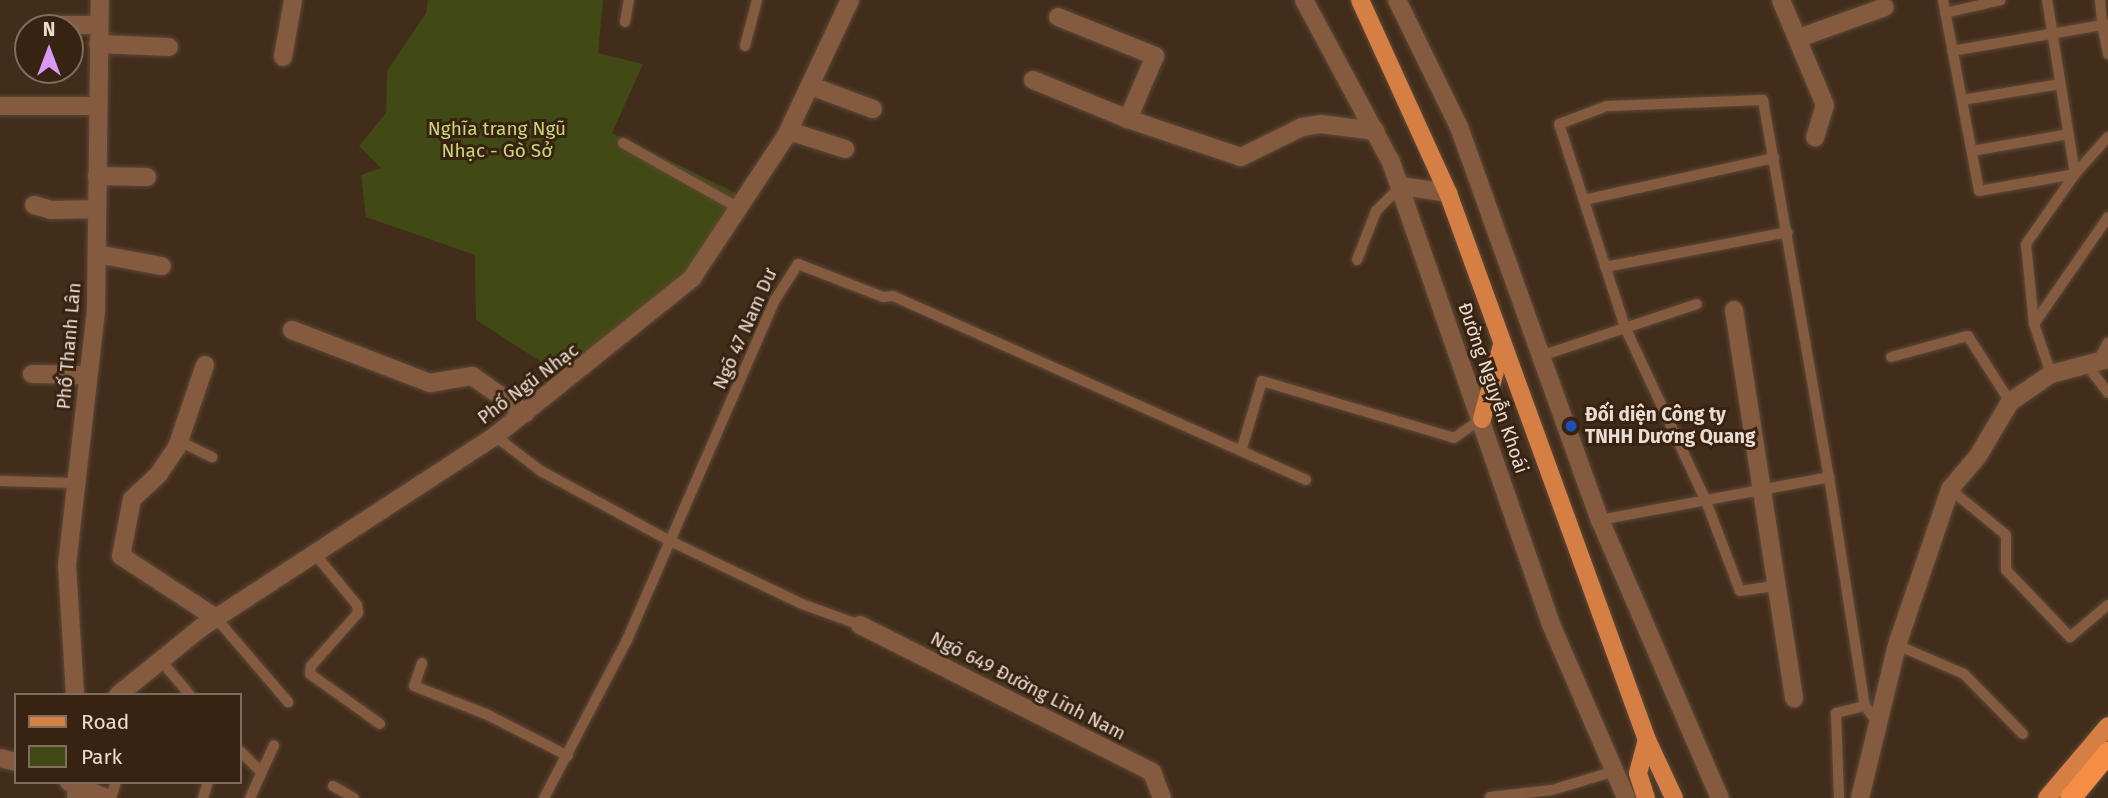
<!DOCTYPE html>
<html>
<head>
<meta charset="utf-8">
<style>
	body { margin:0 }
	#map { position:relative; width:2108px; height:798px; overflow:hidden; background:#422d1b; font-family:"Fira Sans",sans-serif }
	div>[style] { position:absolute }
	.green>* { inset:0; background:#414914 }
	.roads { filter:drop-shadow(0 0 2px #5d4938) drop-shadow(0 0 2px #5d4938) }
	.service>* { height:10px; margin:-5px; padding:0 5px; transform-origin:5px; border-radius:5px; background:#855b40 }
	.minor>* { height:18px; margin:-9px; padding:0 9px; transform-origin:9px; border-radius:9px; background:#855b40 }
	.tertiary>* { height:18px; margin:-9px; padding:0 9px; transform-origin:9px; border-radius:9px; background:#855b40 }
	.primary>* { height:18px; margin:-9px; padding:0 9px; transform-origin:9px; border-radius:9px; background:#d67f44 }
	.motorway>* { height:21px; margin:-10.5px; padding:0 10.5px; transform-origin:10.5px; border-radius:10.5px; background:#f68d44 }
	.dots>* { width:19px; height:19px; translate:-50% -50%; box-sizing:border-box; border:4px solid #382312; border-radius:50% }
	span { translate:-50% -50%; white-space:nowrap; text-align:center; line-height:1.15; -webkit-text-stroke:6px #382312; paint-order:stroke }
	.park-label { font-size:19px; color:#c6d877 }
	.street-label { font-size:19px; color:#eadcd1 }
	.poi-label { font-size:19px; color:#eadcd1; font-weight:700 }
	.left { translate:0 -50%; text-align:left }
	.legend { position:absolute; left:14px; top:693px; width:228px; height:91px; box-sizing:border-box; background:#382312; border:2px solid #7f6d5e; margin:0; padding:9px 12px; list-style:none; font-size:21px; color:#eadcd1 }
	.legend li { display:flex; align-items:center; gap:14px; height:35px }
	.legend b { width:35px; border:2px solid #7f6d5e }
	.north { position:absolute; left:14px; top:14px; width:70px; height:70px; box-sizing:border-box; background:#382312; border:2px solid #7f6d5e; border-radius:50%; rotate:0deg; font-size:19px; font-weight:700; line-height:28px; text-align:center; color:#eadcd1 }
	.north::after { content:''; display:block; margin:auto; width:24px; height:32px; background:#d99af7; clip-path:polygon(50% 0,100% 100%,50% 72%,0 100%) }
</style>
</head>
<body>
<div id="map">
	<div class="green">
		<i style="clip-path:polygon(428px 0,603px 0,598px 53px,643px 64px,612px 133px,736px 193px,690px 268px,560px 374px,476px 320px,475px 255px,366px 217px,361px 175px,381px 168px,359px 146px,386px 113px,387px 71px,426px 13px)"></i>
	</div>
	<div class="roads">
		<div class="service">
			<i style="left:1943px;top:0;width:194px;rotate:79.3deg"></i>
			<i style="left:1979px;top:191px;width:97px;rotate:-10deg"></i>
			<i style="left:2075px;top:174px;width:50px;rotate:-48.3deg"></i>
			<i style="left:2100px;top:0;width:25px;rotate:85deg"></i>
			<i style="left:2102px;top:25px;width:6px"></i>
			<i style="left:1945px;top:13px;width:57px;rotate:-13.1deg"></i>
			<i style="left:625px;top:22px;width:22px;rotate:-80deg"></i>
			<i style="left:745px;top:46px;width:48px;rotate:-75.4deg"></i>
			<i style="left:1952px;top:51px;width:152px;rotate:-9.8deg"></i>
			<i style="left:2102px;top:25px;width:30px;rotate:78deg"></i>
			<i style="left:1962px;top:100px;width:100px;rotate:-9.2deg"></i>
			<i style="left:623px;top:143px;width:133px;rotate:29.3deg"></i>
			<i style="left:1972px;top:151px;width:98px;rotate:-9.9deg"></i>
			<i style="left:1584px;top:200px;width:195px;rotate:-12.5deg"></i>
			<i style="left:1357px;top:260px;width:53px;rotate:-68.8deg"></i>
			<i style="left:1376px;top:211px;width:34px;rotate:-45deg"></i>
			<i style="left:1605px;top:267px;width:186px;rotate:-10.8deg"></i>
			<i style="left:2034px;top:324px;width:80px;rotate:-95.7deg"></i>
			<i style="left:2026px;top:244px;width:85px;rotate:-55deg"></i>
			<i style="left:2075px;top:174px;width:176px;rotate:-99.1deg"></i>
			<i style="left:1544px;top:355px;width:161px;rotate:-18.4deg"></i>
			<i style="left:1891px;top:357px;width:80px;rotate:-15.3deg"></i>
			<i style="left:1968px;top:336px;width:78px;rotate:57.5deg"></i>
			<i style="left:2098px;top:361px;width:21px;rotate:-62deg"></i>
			<i style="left:2087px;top:365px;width:35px;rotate:53deg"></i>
			<i style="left:2051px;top:374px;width:53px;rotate:-108.8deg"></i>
			<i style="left:2034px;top:324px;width:130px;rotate:-55.3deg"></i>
			<i style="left:495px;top:436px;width:58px;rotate:37.3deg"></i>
			<i style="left:541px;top:471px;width:145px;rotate:28.5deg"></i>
			<i style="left:668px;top:540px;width:148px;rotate:25.5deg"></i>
			<i style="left:802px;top:604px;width:62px;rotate:19.9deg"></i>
			<i style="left:179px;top:441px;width:37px;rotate:26deg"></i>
			<i style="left:1242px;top:448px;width:70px;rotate:-73.4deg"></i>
			<i style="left:1262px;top:381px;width:200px;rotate:16.5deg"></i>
			<i style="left:1454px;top:438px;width:33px;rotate:-35deg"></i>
			<i style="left:0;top:481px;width:75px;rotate:1.5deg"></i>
			<i style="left:1950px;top:489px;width:72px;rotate:39.4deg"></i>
			<i style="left:2006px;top:535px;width:35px;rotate:90deg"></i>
			<i style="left:2006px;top:570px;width:93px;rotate:46.3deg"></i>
			<i style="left:2070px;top:637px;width:50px;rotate:-40.1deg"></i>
			<i style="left:1600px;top:520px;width:233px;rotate:-10.6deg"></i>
			<i style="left:1829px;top:477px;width:232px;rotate:81.1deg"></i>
			<i style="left:1865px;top:706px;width:21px;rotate:53deg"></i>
			<i style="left:315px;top:554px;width:66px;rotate:50.5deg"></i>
			<i style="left:357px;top:605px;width:8px;rotate:83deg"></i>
			<i style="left:358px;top:613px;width:71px;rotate:131.6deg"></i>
			<i style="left:311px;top:666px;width:8px;rotate:97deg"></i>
			<i style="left:310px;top:674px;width:86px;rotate:35.5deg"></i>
			<i style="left:1775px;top:586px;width:35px;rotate:172deg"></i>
			<i style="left:1740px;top:591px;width:96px;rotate:-110.7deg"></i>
			<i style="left:1706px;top:501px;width:192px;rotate:-115deg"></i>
			<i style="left:1625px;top:327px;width:213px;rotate:-108deg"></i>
			<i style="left:1559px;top:124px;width:51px;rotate:-20.6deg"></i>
			<i style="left:1607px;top:106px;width:156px;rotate:-2.2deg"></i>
			<i style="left:1763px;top:100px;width:383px;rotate:80.1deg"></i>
			<i style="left:216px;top:618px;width:111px;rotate:49.4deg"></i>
			<i style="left:1897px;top:645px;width:73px;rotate:23.4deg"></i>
			<i style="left:1964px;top:674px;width:84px;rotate:45.5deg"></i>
			<i style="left:162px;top:662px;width:43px;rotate:49.7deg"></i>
			<i style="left:422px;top:663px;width:24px;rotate:109deg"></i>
			<i style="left:414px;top:686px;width:77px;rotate:21.3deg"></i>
			<i style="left:486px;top:714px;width:92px;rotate:27.1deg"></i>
			<i style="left:240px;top:751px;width:28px;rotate:45deg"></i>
			<i style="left:333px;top:786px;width:24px;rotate:30deg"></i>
			<i style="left:1490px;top:797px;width:62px;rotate:-6.4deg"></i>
			<i style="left:1552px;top:790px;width:66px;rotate:-16.8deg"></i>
			<i style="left:111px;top:798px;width:17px;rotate:-73deg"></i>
			<i style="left:203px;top:798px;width:17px;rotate:-73deg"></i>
			<i style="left:250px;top:798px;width:58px;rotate:-65.6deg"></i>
			<i style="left:544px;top:798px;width:178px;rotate:-62.3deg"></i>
			<i style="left:627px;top:640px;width:371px;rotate:-66.5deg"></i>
			<i style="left:775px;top:300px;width:43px;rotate:-57.4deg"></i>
			<i style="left:798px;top:264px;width:91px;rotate:21.2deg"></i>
			<i style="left:883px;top:297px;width:10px;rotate:-6deg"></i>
			<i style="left:893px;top:296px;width:452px;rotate:24deg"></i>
			<i style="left:1839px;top:798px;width:85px;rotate:-92deg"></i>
			<i style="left:1836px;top:713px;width:30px;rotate:-14deg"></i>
		</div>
		<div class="minor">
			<i style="left:1397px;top:0;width:141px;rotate:64deg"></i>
			<i style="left:1459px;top:127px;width:418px;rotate:70.3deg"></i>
			<i style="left:1600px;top:520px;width:303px;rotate:66.7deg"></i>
			<i style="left:1781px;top:0;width:114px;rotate:67.3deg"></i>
			<i style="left:1825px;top:105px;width:34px;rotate:107deg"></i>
			<i style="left:1058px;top:17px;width:105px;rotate:21.9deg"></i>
			<i style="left:1155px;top:56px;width:69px;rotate:113.2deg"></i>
			<i style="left:52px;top:25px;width:47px"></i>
			<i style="left:1799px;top:38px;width:91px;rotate:-19.8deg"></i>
			<i style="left:98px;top:44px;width:71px;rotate:2.4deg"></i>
			<i style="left:283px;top:57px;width:58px;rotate:-80deg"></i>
			<i style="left:1033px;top:80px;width:103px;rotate:22.3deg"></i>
			<i style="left:1128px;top:119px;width:119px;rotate:18.6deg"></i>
			<i style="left:1241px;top:157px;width:68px;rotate:-26.2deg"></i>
			<i style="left:1302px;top:127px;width:19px;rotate:-9deg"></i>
			<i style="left:1321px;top:124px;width:55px;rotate:7.3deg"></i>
			<i style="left:811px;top:86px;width:66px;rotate:20.4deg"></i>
			<i style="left:0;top:106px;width:98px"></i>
			<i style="left:789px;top:131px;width:59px;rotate:17.8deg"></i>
			<i style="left:97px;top:176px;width:50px;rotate:1.1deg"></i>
			<i style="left:1401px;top:186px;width:48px;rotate:8.5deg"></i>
			<i style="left:34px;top:205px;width:18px;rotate:16deg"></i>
			<i style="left:51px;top:210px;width:46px;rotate:-1.2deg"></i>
			<i style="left:97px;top:254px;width:66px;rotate:10.5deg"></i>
			<i style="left:1734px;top:310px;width:393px;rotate:81.2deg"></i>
			<i style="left:292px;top:330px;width:148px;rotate:21deg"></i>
			<i style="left:430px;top:383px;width:43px;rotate:-9.5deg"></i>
			<i style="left:472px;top:376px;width:65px;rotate:34.9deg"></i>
			<i style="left:205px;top:365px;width:87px;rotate:108.9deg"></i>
			<i style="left:177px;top:447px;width:32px;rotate:124deg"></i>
			<i style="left:159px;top:474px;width:37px;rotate:137deg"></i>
			<i style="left:132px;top:499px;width:58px;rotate:100.9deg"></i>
			<i style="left:121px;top:556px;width:113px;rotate:33.1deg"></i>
			<i style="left:32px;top:374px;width:56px;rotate:1deg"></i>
			<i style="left:860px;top:625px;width:327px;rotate:26.7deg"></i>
			<i style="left:1152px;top:772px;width:28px;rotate:69deg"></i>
			<i style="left:118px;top:695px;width:108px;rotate:-39deg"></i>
			<i style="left:202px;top:627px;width:350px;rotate:-33.1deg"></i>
			<i style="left:495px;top:436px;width:253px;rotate:-38.7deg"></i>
			<i style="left:692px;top:278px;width:170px;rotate:-56.5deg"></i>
			<i style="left:786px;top:136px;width:150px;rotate:-64.8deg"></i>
			<i style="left:0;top:758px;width:16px;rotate:14deg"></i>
			<i style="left:69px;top:782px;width:40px;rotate:23.4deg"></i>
			<i style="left:1860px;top:798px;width:157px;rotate:-76.4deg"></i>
			<i style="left:1897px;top:645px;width:165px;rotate:-71.2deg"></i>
			<i style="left:1950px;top:489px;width:43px;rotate:-49.7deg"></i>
			<i style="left:1978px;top:456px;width:63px;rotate:-59.3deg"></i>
			<i style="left:2010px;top:402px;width:50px;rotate:-34.3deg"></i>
			<i style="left:2051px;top:374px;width:59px;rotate:-14.7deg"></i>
		</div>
		<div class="tertiary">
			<i style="left:1304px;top:0;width:184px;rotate:61.8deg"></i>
			<i style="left:1391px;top:162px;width:487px;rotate:70.9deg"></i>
			<i style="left:1550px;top:622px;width:192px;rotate:66.6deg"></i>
			<i style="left:75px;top:695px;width:130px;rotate:-93.5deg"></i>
			<i style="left:67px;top:565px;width:258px;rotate:-83.5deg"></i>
			<i style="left:96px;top:309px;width:309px;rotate:-89.3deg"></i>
			<i style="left:76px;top:798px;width:16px;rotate:-86deg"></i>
		</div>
		<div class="primary">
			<i style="left:1360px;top:0;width:212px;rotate:65.5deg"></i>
			<i style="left:1448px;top:193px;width:582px;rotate:70.01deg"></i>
			<i style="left:1647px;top:740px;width:64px;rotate:65deg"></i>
			<i style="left:1482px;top:419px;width:77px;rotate:-74.9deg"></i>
			<i style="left:1646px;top:798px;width:26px;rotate:-108deg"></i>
			<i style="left:1638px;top:773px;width:34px;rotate:-75deg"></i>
			<i style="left:2047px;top:798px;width:94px;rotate:-49.7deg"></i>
		</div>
		<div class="motorway">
			<i style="left:2070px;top:798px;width:60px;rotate:-50.4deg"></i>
		</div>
	</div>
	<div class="dots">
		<i style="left:1571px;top:426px;background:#1a4fb4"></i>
	</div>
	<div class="park-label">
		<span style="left:497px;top:140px">Nghĩa trang Ngũ<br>Nhạc - Gò Sở</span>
	</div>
	<div class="street-label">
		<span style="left:745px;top:329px;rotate:-66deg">Ngõ 47 Nam Dư</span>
		<span style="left:69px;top:346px;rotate:-85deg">Phố Thanh Lân</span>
		<span style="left:528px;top:384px;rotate:-37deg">Phố Ngũ Nhạc</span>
		<span style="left:1493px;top:388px;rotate:71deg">Đường Nguyễn Khoái</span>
		<span style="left:1028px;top:686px;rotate:27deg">Ngõ 649 Đường Lĩnh Nam</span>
	</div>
	<div class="poi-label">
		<span class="left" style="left:1585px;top:426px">Đối diện Công ty<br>TNHH Dương Quang</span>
	</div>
	<ul class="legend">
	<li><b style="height:9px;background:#d67f44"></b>Road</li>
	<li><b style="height:19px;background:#414914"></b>Park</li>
	</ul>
	<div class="north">N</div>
</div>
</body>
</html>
